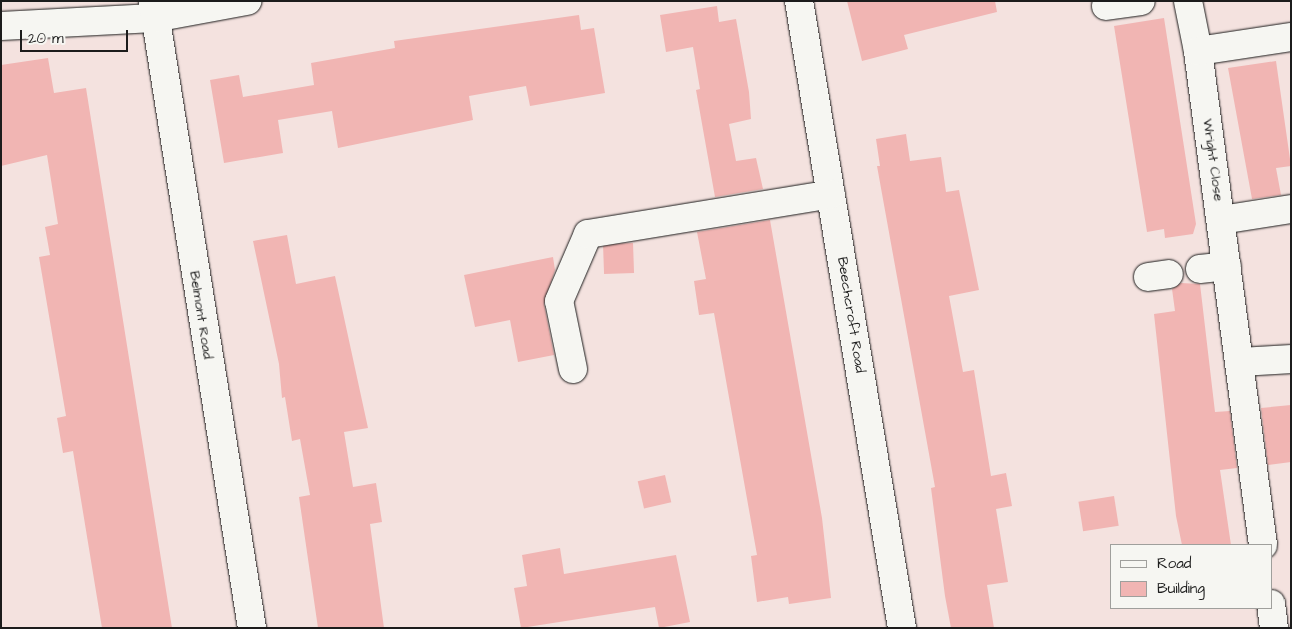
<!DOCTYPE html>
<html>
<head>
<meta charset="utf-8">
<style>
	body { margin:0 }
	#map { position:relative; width:1292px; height:629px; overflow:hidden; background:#f4e2df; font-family:"Architects Daughter",sans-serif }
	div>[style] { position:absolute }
	.building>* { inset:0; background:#f1b5b3; transform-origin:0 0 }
	.roads { filter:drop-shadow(0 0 1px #1c1c1c) drop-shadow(0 0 1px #1c1c1c) }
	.minor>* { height:28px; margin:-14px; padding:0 14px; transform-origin:14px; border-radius:14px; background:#f6f6f2 }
	.major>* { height:28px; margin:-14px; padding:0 14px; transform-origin:14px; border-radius:14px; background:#f6f6f2 }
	span { translate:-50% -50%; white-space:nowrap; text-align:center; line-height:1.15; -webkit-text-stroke:4.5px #f6f6f2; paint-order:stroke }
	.street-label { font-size:14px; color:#1c1c1c }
	.frame { position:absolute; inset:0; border:2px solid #1c1c1c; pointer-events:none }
	.legend { position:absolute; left:1110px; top:544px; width:162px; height:65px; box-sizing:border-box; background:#f6f6f2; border:1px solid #9f9f9c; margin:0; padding:6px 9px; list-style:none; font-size:15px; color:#1c1c1c }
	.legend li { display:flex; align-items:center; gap:10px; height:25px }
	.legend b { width:25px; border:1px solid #9f9f9c }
	.scale { position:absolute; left:20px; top:30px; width:108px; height:22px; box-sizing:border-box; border:2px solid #1c1c1c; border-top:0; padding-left:6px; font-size:15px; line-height:18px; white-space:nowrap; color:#1c1c1c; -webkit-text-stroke:4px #f6f6f2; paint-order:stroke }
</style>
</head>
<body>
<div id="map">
	<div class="building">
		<i style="clip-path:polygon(847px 1px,995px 1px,997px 12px,904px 35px,908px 49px,862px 61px)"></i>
		<i style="clip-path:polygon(717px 6px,719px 22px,736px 19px,749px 92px,751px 119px,729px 124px,736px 161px,756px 158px,763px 189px,715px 197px,696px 90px,700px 89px,693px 47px,666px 52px,660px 15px)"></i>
		<i style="clip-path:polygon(579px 15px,581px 30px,594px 28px,605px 93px,530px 106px,526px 86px,469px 96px,473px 120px,338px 148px,332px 111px,278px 120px,283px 153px,224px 163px,210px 80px,239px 75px,243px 97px,314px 85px,311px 63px,395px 48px,394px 41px)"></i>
		<i style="clip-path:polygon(1164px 18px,1196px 224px,1193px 234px,1165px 238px,1164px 229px,1147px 232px,1114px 26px)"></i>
		<i style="clip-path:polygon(48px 58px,54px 93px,86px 88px,172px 628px,102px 628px,73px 451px,63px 453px,57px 418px,66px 416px,39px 257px,50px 255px,45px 227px,58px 224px,47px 155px,1px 166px,1px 65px)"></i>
		<i style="clip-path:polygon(1276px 61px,1291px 166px,1276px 168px,1281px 195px,1252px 199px,1228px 68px)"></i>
		<i style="clip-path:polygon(906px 134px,910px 161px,941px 157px,946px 192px,959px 190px,979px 290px,949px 296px,963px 372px,974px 370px,991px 476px,1006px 473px,1012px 506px,996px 509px,1008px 582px,987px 585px,994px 628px,951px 628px,945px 596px,931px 488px,935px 487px,877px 166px,880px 166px,876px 139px)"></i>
		<i style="clip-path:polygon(770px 220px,822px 518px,831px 598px,789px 604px,788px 597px,757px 602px,751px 556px,757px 555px,714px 313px,699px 315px,694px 281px,706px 279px,697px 232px)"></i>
		<i style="clip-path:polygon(287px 235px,296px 284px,335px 276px,368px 428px,344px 432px,353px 487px,376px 483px,382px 522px,370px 524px,384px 628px,318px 628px,299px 497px,310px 495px,300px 439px,292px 441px,285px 397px,282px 398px,279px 364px,253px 241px)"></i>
		<i style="left:633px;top:243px;width:30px;height:30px;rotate:88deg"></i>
		<i style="clip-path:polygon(553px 257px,555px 270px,544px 304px,554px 355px,518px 362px,510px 320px,475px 327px,464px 275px)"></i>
		<i style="clip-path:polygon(1181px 283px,1200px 284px,1215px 412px,1230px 411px,1237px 468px,1220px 470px,1231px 545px,1182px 545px,1176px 516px,1154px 314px,1175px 311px,1172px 289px)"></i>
		<i style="clip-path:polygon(1291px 405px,1291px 462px,1268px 465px,1261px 408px)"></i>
		<i style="left:665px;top:475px;width:28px;height:28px;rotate:77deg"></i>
		<i style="left:1114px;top:496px;width:30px;height:36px;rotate:81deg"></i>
		<i style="clip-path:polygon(560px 548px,564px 574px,676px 555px,690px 622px,659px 628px,655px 607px,521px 628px,514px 588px,527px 586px,522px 555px)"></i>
	</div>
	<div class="roads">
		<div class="minor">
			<i style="left:153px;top:1px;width:635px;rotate:81.03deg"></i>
			<i style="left:799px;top:1px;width:635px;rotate:80.67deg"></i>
			<i style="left:1188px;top:1px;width:51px;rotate:78.7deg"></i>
			<i style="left:1106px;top:6px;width:35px;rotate:-8deg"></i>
			<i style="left:1221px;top:220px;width:71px;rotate:-8.9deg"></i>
			<i style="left:1200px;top:269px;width:27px;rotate:-6deg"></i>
			<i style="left:1148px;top:277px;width:21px;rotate:-8deg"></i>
			<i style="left:1241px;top:362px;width:50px;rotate:-3.4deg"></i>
			<i style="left:573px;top:369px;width:69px;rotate:-101.6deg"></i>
			<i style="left:559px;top:301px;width:73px;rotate:-66.6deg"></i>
			<i style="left:588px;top:234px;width:246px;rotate:-9.3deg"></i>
			<i style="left:1263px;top:545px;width:498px;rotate:-97.5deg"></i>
			<i style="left:1198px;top:51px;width:94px;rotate:-8.6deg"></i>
			<i style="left:1271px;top:604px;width:24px;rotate:83deg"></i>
		</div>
		<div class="major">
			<i style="left:1px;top:26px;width:153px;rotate:-3deg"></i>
			<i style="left:154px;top:18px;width:95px;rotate:-10.4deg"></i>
		</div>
	</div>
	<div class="street-label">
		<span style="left:1213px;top:160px;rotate:82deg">Wright Close</span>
		<span style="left:201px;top:315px;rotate:81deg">Belmont Road</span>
		<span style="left:851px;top:315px;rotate:81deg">Beechcroft Road</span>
	</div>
	<div class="frame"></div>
	<ul class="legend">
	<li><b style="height:6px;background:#f6f6f2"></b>Road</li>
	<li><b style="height:14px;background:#f1b5b3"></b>Building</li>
	</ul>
	<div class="scale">20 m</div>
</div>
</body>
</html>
